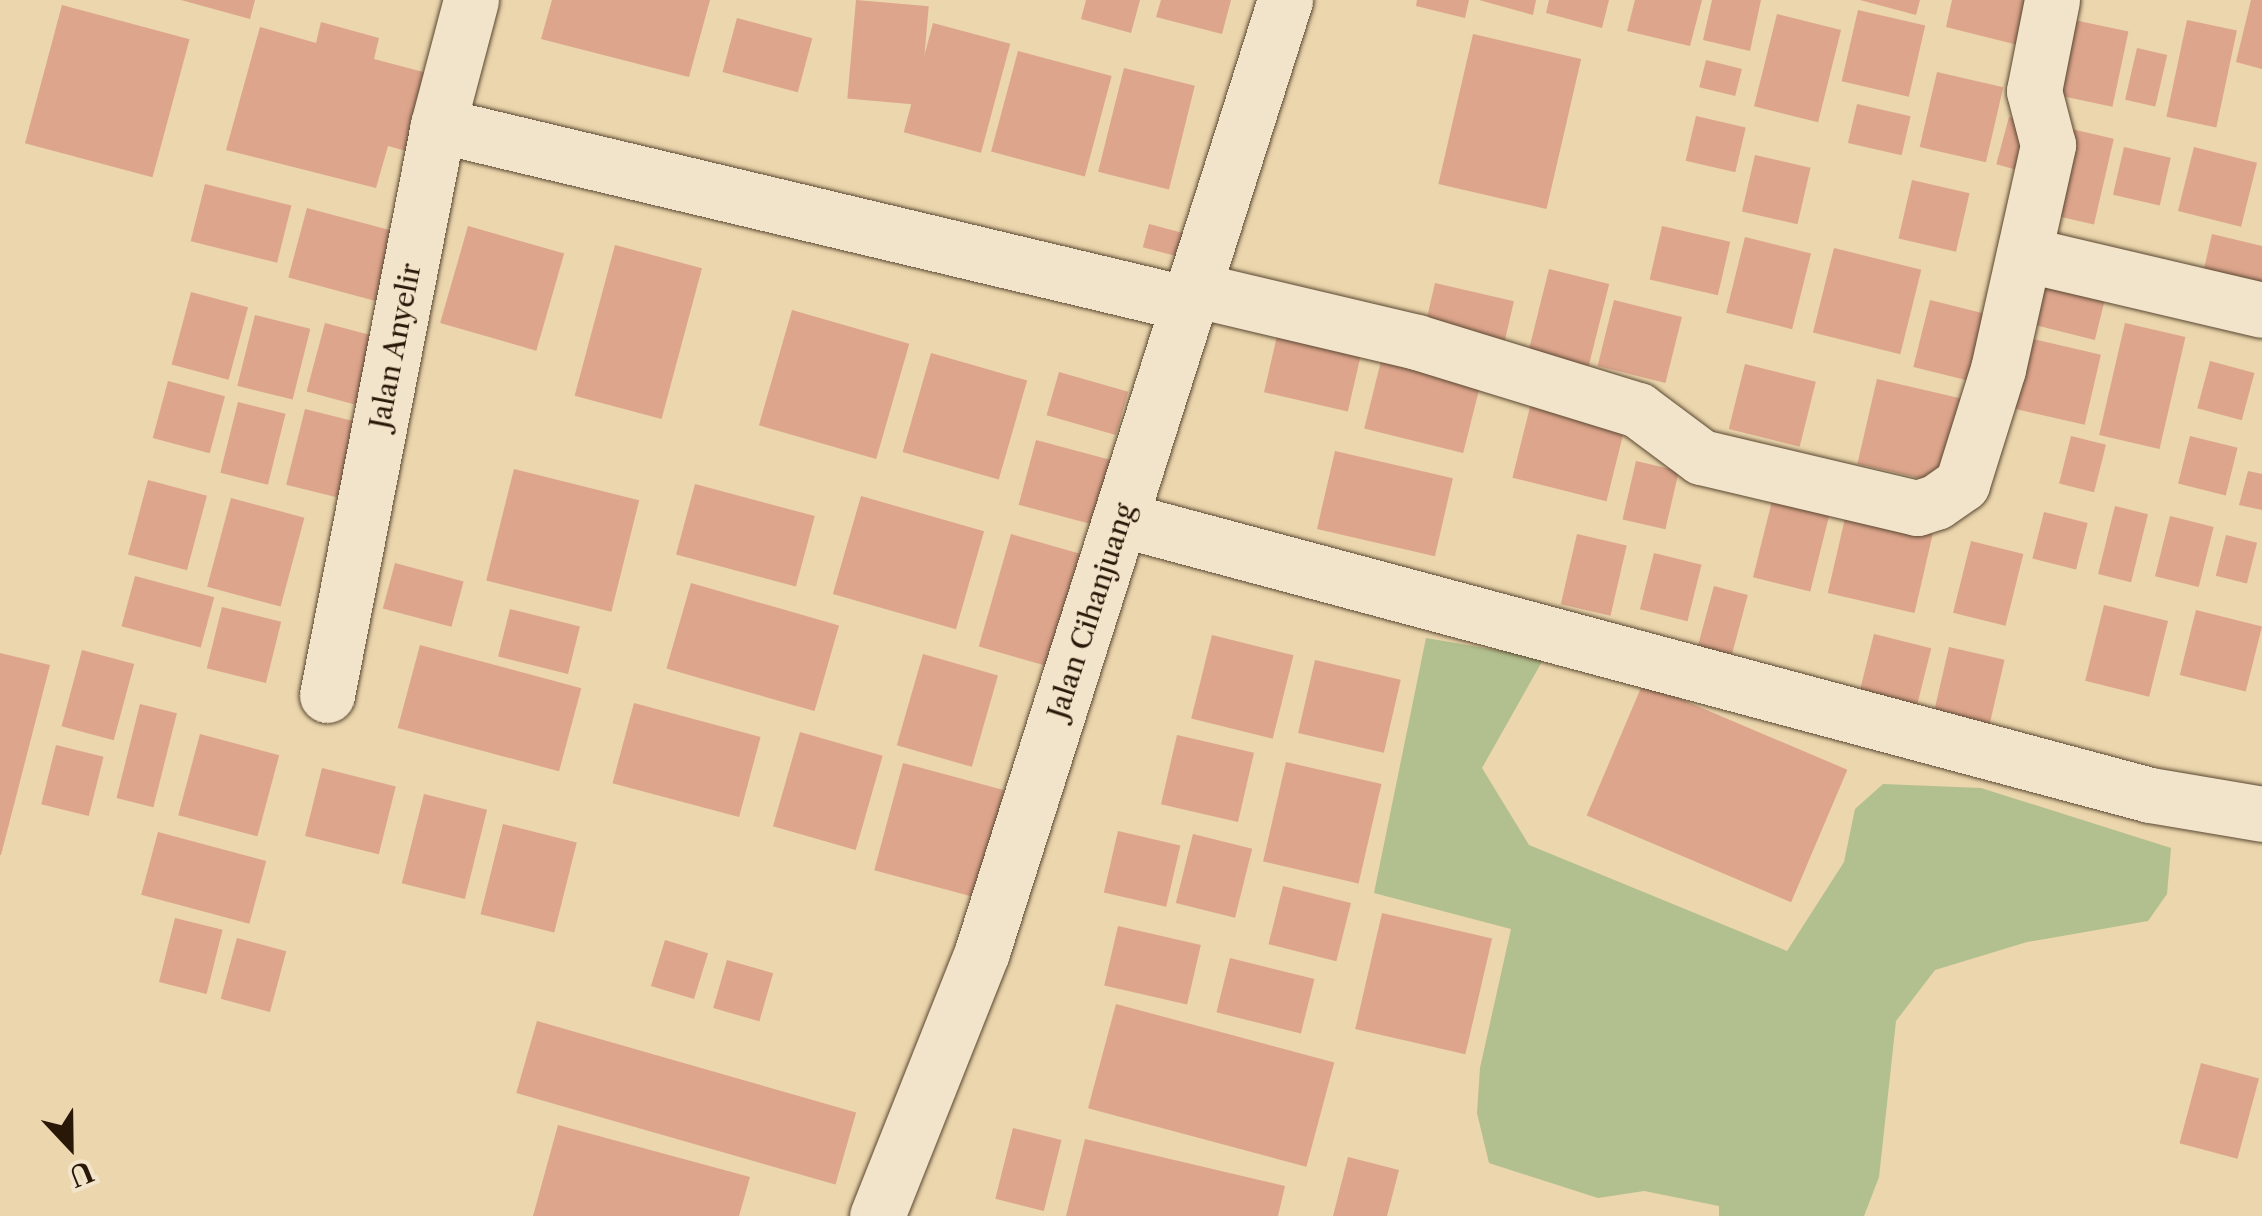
<!DOCTYPE html>
<html>
<head>
<meta charset="utf-8">
<style>
	body { margin:0 }
	#map { position:relative; width:2262px; height:1216px; overflow:hidden; background:#ebd6ad; font-family:"Libre Caslon Text",serif }
	div>[style] { position:absolute }
	.green>* { inset:0; background:#b2bf8e }
	.building>* { inset:0; background:#dda58c; transform-origin:0 0 }
	.roads { filter:drop-shadow(0 0 2px #5a4731) drop-shadow(0 0 2px #5a4731) }
	.street>* { height:55px; margin:-27.5px; padding:0 27.5px; transform-origin:27.5px; border-radius:27.5px; background:#f2e4ca }
	.secondary>* { height:55px; margin:-27.5px; padding:0 27.5px; transform-origin:27.5px; border-radius:27.5px; background:#f2e4ca }
	span { translate:-50% -50%; white-space:nowrap; text-align:center; line-height:1.15; -webkit-text-stroke:8px #f2e4ca; paint-order:stroke }
	.street-label { font-size:28px; color:#291708 }
	.north { position:absolute; left:20px; top:1096px; width:100px; height:100px; -webkit-text-stroke:8px #f2e4ca; paint-order:stroke; rotate:158deg; font-size:28px; font-weight:700; line-height:40px; text-align:center; color:#291708 }
	.north::after { content:''; display:block; margin:auto; width:35px; height:45px; background:#291708; clip-path:polygon(50% 0,100% 100%,50% 72%,0 100%) }
</style>
</head>
<body>
<div id="map">
	<div class="green">
		<i style="clip-path:polygon(1426px 638px,1544px 658px,1482px 768px,1529px 845px,1787px 951px,1844px 862px,1855px 809px,1883px 784px,1981px 788px,2171px 848px,2167px 894px,2148px 921px,2027px 942px,1935px 970px,1896px 1021px,1879px 1177px,1864px 1216px,1719px 1216px,1719px 1206px,1644px 1191px,1598px 1198px,1489px 1163px,1477px 1113px,1480px 1068px,1511px 929px,1374px 893px)"></i>
	</div>
	<div class="building">
		<i style="clip-path:polygon(181px 0,255px 0,250px 19px)"></i>
		<i style="clip-path:polygon(552px 0,710px 0,689px 77px,541px 39px)"></i>
		<i style="left:856px;top:0;width:73px;height:99px;rotate:5deg"></i>
		<i style="clip-path:polygon(1086px 0,1140px 0,1131px 33px,1081px 19px)"></i>
		<i style="clip-path:polygon(1161px 0,1231px 0,1222px 34px,1156px 17px)"></i>
		<i style="clip-path:polygon(1417px 0,1469px 0,1465px 18px,1416px 6px)"></i>
		<i style="clip-path:polygon(1479px 0,1536px 0,1533px 15px)"></i>
		<i style="clip-path:polygon(1549px 0,1609px 0,1602px 28px,1546px 13px)"></i>
		<i style="clip-path:polygon(1635px 0,1702px 0,1690px 46px,1627px 31px)"></i>
		<i style="clip-path:polygon(1712px 0,1761px 0,1750px 51px,1703px 40px)"></i>
		<i style="clip-path:polygon(1860px 0,1920px 0,1916px 15px)"></i>
		<i style="clip-path:polygon(1952px 0,2042px 0,2030px 48px,1946px 27px)"></i>
		<i style="clip-path:polygon(2251px 0,2262px 0,2262px 69px,2236px 62px)"></i>
		<i style="left:62px;top:5px;width:132px;height:143px;rotate:15deg"></i>
		<i style="left:1858px;top:10px;width:69px;height:73px;rotate:13deg"></i>
		<i style="left:1777px;top:14px;width:66px;height:95px;rotate:14deg"></i>
		<i style="left:2060px;top:17px;width:70px;height:77px;rotate:12deg"></i>
		<i style="left:737px;top:18px;width:78px;height:56px;rotate:15deg"></i>
		<i style="left:2187px;top:20px;width:51px;height:99px;rotate:12deg"></i>
		<i style="clip-path:polygon(321px 22px,379px 38px,374px 59px,427px 73px,406px 151px,388px 146px,376px 188px,226px 150px,260px 27px,316px 43px)"></i>
		<i style="left:933px;top:23px;width:80px;height:113px;rotate:15deg"></i>
		<i style="left:1473px;top:34px;width:111px;height:154px;rotate:13deg"></i>
		<i style="left:2137px;top:48px;width:31px;height:53px;rotate:13deg"></i>
		<i style="left:1018px;top:51px;width:97px;height:104px;rotate:15deg"></i>
		<i style="left:1706px;top:60px;width:37px;height:28px;rotate:14deg"></i>
		<i style="left:1124px;top:68px;width:73px;height:107px;rotate:14deg"></i>
		<i style="left:1937px;top:72px;width:68px;height:77px;rotate:13deg"></i>
		<i style="left:1857px;top:104px;width:55px;height:40px;rotate:13deg"></i>
		<i style="left:1696px;top:116px;width:51px;height:46px;rotate:13deg"></i>
		<i style="left:2009px;top:117px;width:34px;height:49px;rotate:15deg"></i>
		<i style="left:2067px;top:128px;width:48px;height:88px;rotate:13deg"></i>
		<i style="left:2124px;top:147px;width:48px;height:49px;rotate:13deg"></i>
		<i style="left:2194px;top:147px;width:65px;height:66px;rotate:14deg"></i>
		<i style="left:1755px;top:155px;width:57px;height:58px;rotate:13deg"></i>
		<i style="left:1912px;top:180px;width:59px;height:60px;rotate:13deg"></i>
		<i style="left:205px;top:184px;width:89px;height:59px;rotate:14deg"></i>
		<i style="left:307px;top:208px;width:97px;height:72px;rotate:15deg"></i>
		<i style="left:1149px;top:224px;width:42px;height:24px;rotate:15deg"></i>
		<i style="left:468px;top:226px;width:100px;height:101px;rotate:16deg"></i>
		<i style="left:1662px;top:226px;width:70px;height:55px;rotate:13deg"></i>
		<i style="clip-path:polygon(2212px 234px,2262px 246px,2262px 301px,2200px 286px)"></i>
		<i style="left:1745px;top:237px;width:68px;height:78px;rotate:14deg"></i>
		<i style="left:615px;top:245px;width:90px;height:156px;rotate:15deg"></i>
		<i style="left:1834px;top:248px;width:90px;height:87px;rotate:14deg"></i>
		<i style="left:2038px;top:266px;width:73px;height:58px;rotate:14deg"></i>
		<i style="left:1549px;top:269px;width:62px;height:94px;rotate:14deg"></i>
		<i style="left:1435px;top:283px;width:81px;height:56px;rotate:13deg"></i>
		<i style="left:191px;top:292px;width:59px;height:75px;rotate:15deg"></i>
		<i style="left:1614px;top:300px;width:70px;height:68px;rotate:14deg"></i>
		<i style="left:1930px;top:300px;width:75px;height:69px;rotate:14deg"></i>
		<i style="left:792px;top:310px;width:122px;height:120px;rotate:16deg"></i>
		<i style="left:255px;top:315px;width:57px;height:73px;rotate:14deg"></i>
		<i style="left:325px;top:323px;width:69px;height:71px;rotate:15deg"></i>
		<i style="left:1280px;top:323px;width:86px;height:71px;rotate:13deg"></i>
		<i style="left:2125px;top:323px;width:62px;height:115px;rotate:13deg"></i>
		<i style="left:2020px;top:336px;width:83px;height:72px;rotate:13deg"></i>
		<i style="left:1385px;top:345px;width:102px;height:86px;rotate:14deg"></i>
		<i style="left:931px;top:353px;width:100px;height:103px;rotate:16deg"></i>
		<i style="left:2210px;top:361px;width:46px;height:49px;rotate:15deg"></i>
		<i style="left:1745px;top:364px;width:73px;height:67px;rotate:14deg"></i>
		<i style="left:1059px;top:372px;width:72px;height:45px;rotate:16deg"></i>
		<i style="left:1877px;top:379px;width:91px;height:87px;rotate:13deg"></i>
		<i style="left:168px;top:381px;width:59px;height:59px;rotate:15deg"></i>
		<i style="left:238px;top:402px;width:49px;height:73px;rotate:14deg"></i>
		<i style="left:1531px;top:403px;width:97px;height:77px;rotate:14deg"></i>
		<i style="left:305px;top:409px;width:72px;height:78px;rotate:14deg"></i>
		<i style="left:2071px;top:436px;width:36px;height:49px;rotate:14deg"></i>
		<i style="left:2190px;top:436px;width:49px;height:49px;rotate:14deg"></i>
		<i style="left:1036px;top:440px;width:93px;height:67px;rotate:15deg"></i>
		<i style="left:1335px;top:451px;width:121px;height:80px;rotate:13deg"></i>
		<i style="left:1636px;top:461px;width:44px;height:60px;rotate:13deg"></i>
		<i style="left:514px;top:469px;width:129px;height:115px;rotate:14deg"></i>
		<i style="clip-path:polygon(2248px 471px,2262px 474px,2262px 510px,2239px 505px)"></i>
		<i style="left:148px;top:480px;width:61px;height:77px;rotate:15deg"></i>
		<i style="left:695px;top:484px;width:124px;height:73px;rotate:15deg"></i>
		<i style="left:1775px;top:489px;width:59px;height:91px;rotate:14deg"></i>
		<i style="left:861px;top:496px;width:128px;height:102px;rotate:16deg"></i>
		<i style="left:231px;top:498px;width:76px;height:92px;rotate:15deg"></i>
		<i style="left:2115px;top:506px;width:34px;height:70px;rotate:14deg"></i>
		<i style="left:2044px;top:512px;width:45px;height:48px;rotate:14deg"></i>
		<i style="left:1846px;top:514px;width:89px;height:81px;rotate:13deg"></i>
		<i style="left:2170px;top:516px;width:45px;height:62px;rotate:14deg"></i>
		<i style="left:1011px;top:534px;width:82px;height:117px;rotate:16deg"></i>
		<i style="left:1577px;top:534px;width:51px;height:72px;rotate:13deg"></i>
		<i style="left:2226px;top:535px;width:32px;height:42px;rotate:14deg"></i>
		<i style="left:1971px;top:541px;width:54px;height:74px;rotate:14deg"></i>
		<i style="left:1654px;top:553px;width:49px;height:58px;rotate:14deg"></i>
		<i style="left:395px;top:563px;width:71px;height:47px;rotate:15deg"></i>
		<i style="left:135px;top:576px;width:82px;height:52px;rotate:15deg"></i>
		<i style="left:691px;top:583px;width:154px;height:89px;rotate:16deg"></i>
		<i style="left:1714px;top:586px;width:35px;height:63px;rotate:15deg"></i>
		<i style="left:2104px;top:605px;width:66px;height:78px;rotate:14deg"></i>
		<i style="left:222px;top:607px;width:61px;height:63px;rotate:14deg"></i>
		<i style="left:510px;top:609px;width:72px;height:49px;rotate:14deg"></i>
		<i style="left:2196px;top:610px;width:68px;height:67px;rotate:14deg"></i>
		<i style="left:1874px;top:634px;width:59px;height:67px;rotate:14deg"></i>
		<i style="left:1212px;top:635px;width:84px;height:86px;rotate:14deg"></i>
		<i style="left:420px;top:645px;width:167px;height:86px;rotate:15deg"></i>
		<i style="left:1949px;top:647px;width:57px;height:78px;rotate:13deg"></i>
		<i style="left:82px;top:650px;width:54px;height:79px;rotate:15deg"></i>
		<i style="clip-path:polygon(0 653px,50px 665px,1px 855px,0 855px)"></i>
		<i style="left:923px;top:654px;width:78px;height:95px;rotate:16deg"></i>
		<i style="left:1315px;top:660px;width:88px;height:75px;rotate:13deg"></i>
		<i style="left:1643px;top:683px;width:222px;height:144px;rotate:23deg"></i>
		<i style="left:634px;top:703px;width:131px;height:83px;rotate:15deg"></i>
		<i style="left:140px;top:704px;width:38px;height:97px;rotate:14deg"></i>
		<i style="left:800px;top:732px;width:86px;height:98px;rotate:16deg"></i>
		<i style="left:200px;top:734px;width:82px;height:84px;rotate:15deg"></i>
		<i style="left:1177px;top:735px;width:79px;height:71px;rotate:13deg"></i>
		<i style="left:56px;top:745px;width:49px;height:61px;rotate:14deg"></i>
		<i style="left:1286px;top:762px;width:98px;height:102px;rotate:13deg"></i>
		<i style="left:903px;top:763px;width:105px;height:111px;rotate:15deg"></i>
		<i style="left:322px;top:768px;width:76px;height:70px;rotate:14deg"></i>
		<i style="left:424px;top:794px;width:65px;height:92px;rotate:14deg"></i>
		<i style="left:503px;top:824px;width:76px;height:93px;rotate:14deg"></i>
		<i style="left:1118px;top:831px;width:64px;height:63px;rotate:13deg"></i>
		<i style="left:158px;top:832px;width:112px;height:65px;rotate:15deg"></i>
		<i style="left:1193px;top:834px;width:61px;height:71px;rotate:14deg"></i>
		<i style="left:1283px;top:886px;width:70px;height:60px;rotate:14deg"></i>
		<i style="left:1382px;top:913px;width:113px;height:119px;rotate:13deg"></i>
		<i style="left:175px;top:918px;width:49px;height:66px;rotate:14deg"></i>
		<i style="left:1118px;top:926px;width:85px;height:61px;rotate:13deg"></i>
		<i style="left:237px;top:938px;width:51px;height:63px;rotate:15deg"></i>
		<i style="left:665px;top:940px;width:45px;height:48px;rotate:17deg"></i>
		<i style="left:1230px;top:958px;width:87px;height:56px;rotate:14deg"></i>
		<i style="left:727px;top:960px;width:48px;height:50px;rotate:16deg"></i>
		<i style="left:1116px;top:1004px;width:226px;height:108px;rotate:15deg"></i>
		<i style="left:537px;top:1021px;width:332px;height:75px;rotate:16deg"></i>
		<i style="left:2201px;top:1063px;width:60px;height:83px;rotate:15deg"></i>
		<i style="clip-path:polygon(558px 1125px,750px 1177px,739px 1216px,533px 1216px)"></i>
		<i style="left:1013px;top:1128px;width:50px;height:73px;rotate:14deg"></i>
		<i style="clip-path:polygon(1085px 1139px,1285px 1186px,1278px 1216px,1066px 1216px)"></i>
		<i style="clip-path:polygon(1348px 1157px,1399px 1170px,1387px 1216px,1333px 1216px)"></i>
	</div>
	<div class="roads">
		<div class="street">
			<i style="left:438px;top:125px;width:772px;rotate:13.41deg"></i>
			<i style="left:2024px;top:254px;width:244px;rotate:13.2deg"></i>
			<i style="left:1193px;top:289px;width:230px;rotate:13.3deg"></i>
			<i style="left:1417px;top:342px;width:231px;rotate:17.1deg"></i>
			<i style="left:1638px;top:410px;width:79px;rotate:36.7deg"></i>
			<i style="left:1701px;top:457px;width:222px;rotate:13.3deg"></i>
			<i style="left:1917px;top:508px;width:20px;rotate:-18deg"></i>
			<i style="left:1936px;top:502px;width:32px;rotate:-35deg"></i>
			<i style="left:1962px;top:484px;width:121px;rotate:-72.6deg"></i>
			<i style="left:1998px;top:369px;width:230px;rotate:-77.4deg"></i>
			<i style="left:2048px;top:145px;width:56px;rotate:-104.5deg"></i>
			<i style="left:2034px;top:91px;width:93px;rotate:-78.8deg"></i>
			<i style="left:1120px;top:519px;width:1066px;rotate:15deg"></i>
			<i style="left:2150px;top:795px;width:114px;rotate:9.6deg"></i>
			<i style="left:327px;top:695px;width:581px;rotate:-78.98deg"></i>
			<i style="left:438px;top:125px;width:129px;rotate:-75.2deg"></i>
		</div>
		<div class="secondary">
			<i style="left:877px;top:1216px;width:284px;rotate:-68.3deg"></i>
			<i style="left:982px;top:952px;width:999px;rotate:-72.34deg"></i>
		</div>
	</div>
	<div class="street-label">
		<span style="left:395px;top:346px;rotate:-79deg">Jalan Anyelir</span>
		<span style="left:1091px;top:611px;rotate:-72deg">Jalan Cihanjuang</span>
	</div>
	<div class="north">U</div>
</div>
</body>
</html>
